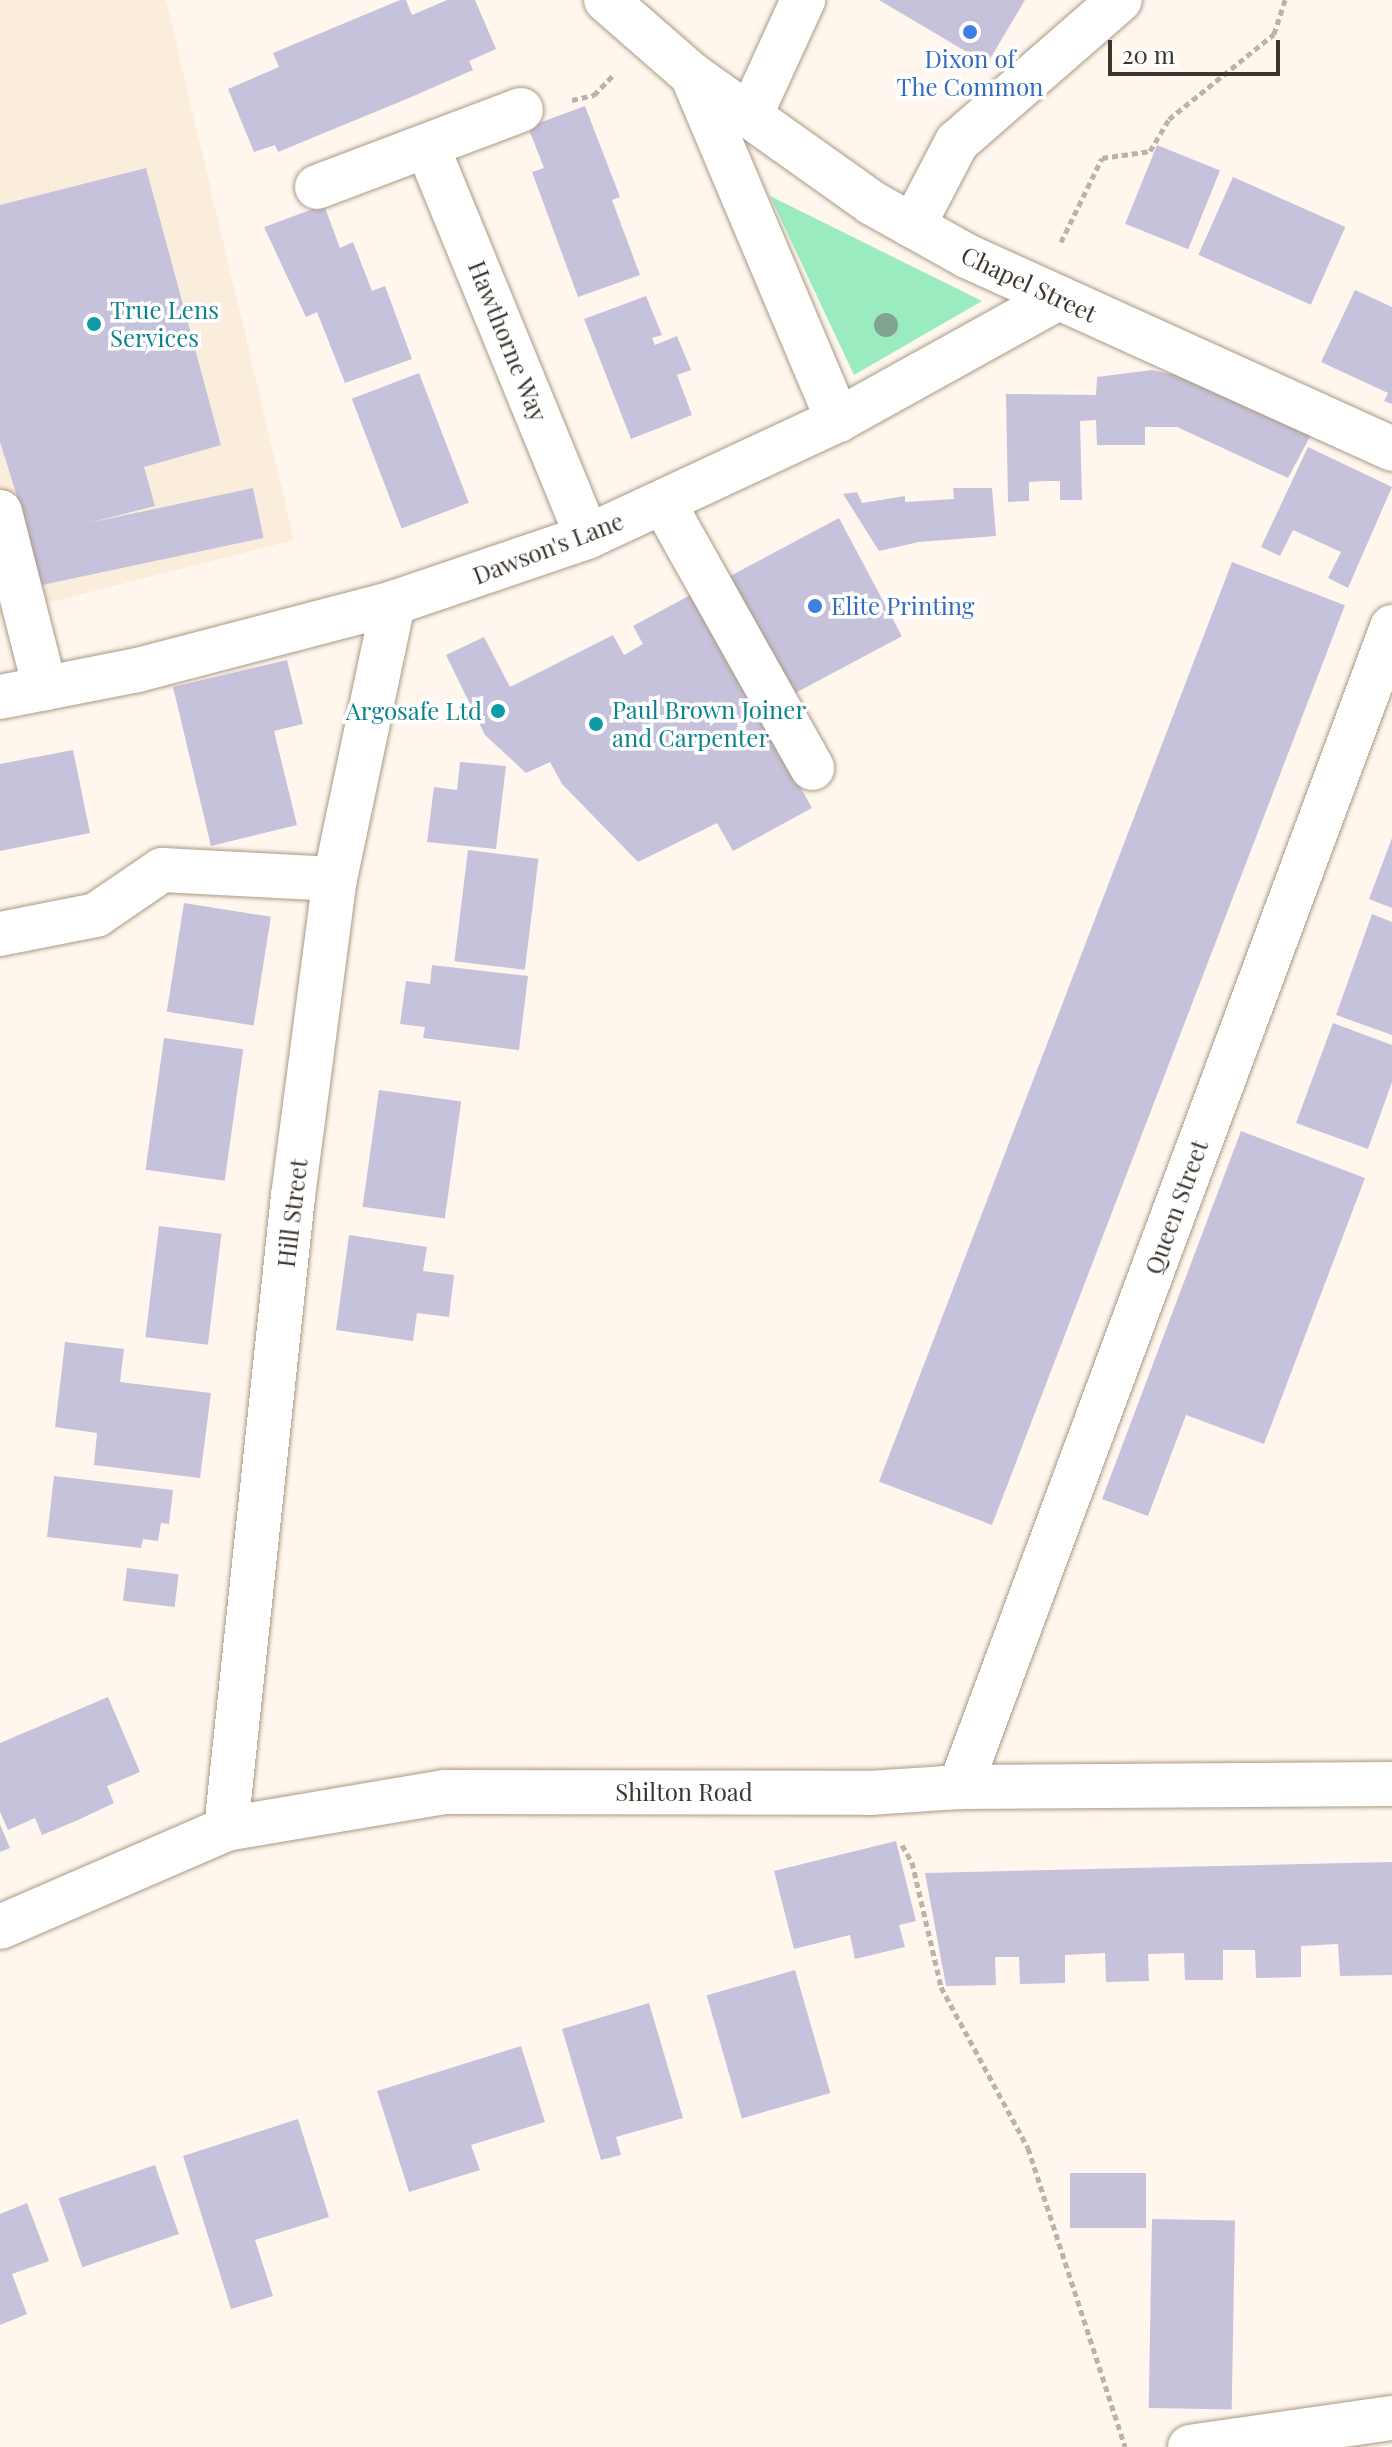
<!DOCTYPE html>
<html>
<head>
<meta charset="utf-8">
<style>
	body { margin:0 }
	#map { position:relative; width:1392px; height:2447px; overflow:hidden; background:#fff7ee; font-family:"Playfair Display",serif }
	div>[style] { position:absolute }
	.built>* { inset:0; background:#fbeddc }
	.green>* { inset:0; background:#9bebc1 }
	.building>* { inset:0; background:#c7c2db; transform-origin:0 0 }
	.path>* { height:5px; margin-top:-2.5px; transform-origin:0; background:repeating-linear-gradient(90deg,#bbb3ab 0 6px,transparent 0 10px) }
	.roads { filter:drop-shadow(0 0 2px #aa9984) drop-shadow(0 0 2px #aa9984) }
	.minor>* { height:44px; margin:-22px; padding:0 22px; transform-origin:22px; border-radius:22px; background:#fff }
	.trees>* { width:24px; height:24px; margin:-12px; border-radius:50%; background:#83a28f }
	.dots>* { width:22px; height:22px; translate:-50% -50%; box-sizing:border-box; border:4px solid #fff; border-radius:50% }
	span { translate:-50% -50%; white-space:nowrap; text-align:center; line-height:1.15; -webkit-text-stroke:7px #fff; paint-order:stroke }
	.shop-label { font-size:24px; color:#366cbe }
	.left { translate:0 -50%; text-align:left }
	.street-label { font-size:24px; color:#3d352d }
	.culture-label { font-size:24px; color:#0d838f }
	.right { translate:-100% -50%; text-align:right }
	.scale { position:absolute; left:1108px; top:40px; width:172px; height:36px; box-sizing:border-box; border:4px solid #3d352d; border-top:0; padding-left:10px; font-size:24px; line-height:28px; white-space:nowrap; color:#3d352d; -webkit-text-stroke:6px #fff; paint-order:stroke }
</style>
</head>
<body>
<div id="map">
	<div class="built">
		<i style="clip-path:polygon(0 0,166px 0,294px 540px,0 615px)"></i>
	</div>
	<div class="green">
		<i style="clip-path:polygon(770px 196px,982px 301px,854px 375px)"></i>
	</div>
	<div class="building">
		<i style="clip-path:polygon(400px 0,406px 0,412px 15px,447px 0,475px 0,496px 49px,469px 61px,473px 70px,409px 98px,278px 152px,275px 145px,254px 152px,228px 89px,279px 67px,273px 53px)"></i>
		<i style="clip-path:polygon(879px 0,1025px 0,987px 64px)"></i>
		<i style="clip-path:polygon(585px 106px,620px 197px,612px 200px,640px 275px,578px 297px,532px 172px,544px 168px,528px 127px)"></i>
		<i style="left:1157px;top:145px;width:68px;height:85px;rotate:22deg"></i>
		<i style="clip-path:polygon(146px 168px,221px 445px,144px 467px,155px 506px,30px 538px,0 442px,0 205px)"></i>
		<i style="left:1233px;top:177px;width:123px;height:85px;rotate:24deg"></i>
		<i style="clip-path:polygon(324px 205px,340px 248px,353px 242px,372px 291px,385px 286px,412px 359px,345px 383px,317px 312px,306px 317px,264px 227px)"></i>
		<i style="clip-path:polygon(1355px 290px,1392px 307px,1392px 404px,1384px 401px,1388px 393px,1321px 362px)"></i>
		<i style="clip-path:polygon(646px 296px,662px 335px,652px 338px,655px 345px,677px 336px,691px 370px,677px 375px,692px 415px,631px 439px,584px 319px)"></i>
		<i style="clip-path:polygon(1152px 370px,1195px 379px,1312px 433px,1288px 478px,1177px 427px,1145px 427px,1145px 445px,1097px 445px,1096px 420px,1080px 421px,1082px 500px,1060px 500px,1060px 481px,1044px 481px,1029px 482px,1029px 501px,1008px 502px,1006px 394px,1096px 395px,1097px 377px)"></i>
		<i style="left:419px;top:373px;width:139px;height:72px;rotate:69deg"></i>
		<i style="clip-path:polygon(1308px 447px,1392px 487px,1348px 588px,1328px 578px,1341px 552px,1293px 530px,1280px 556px,1261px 547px)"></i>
		<i style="left:253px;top:488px;width:51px;height:229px;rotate:78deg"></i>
		<i style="clip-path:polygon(953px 488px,992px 488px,996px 536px,919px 542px,879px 551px,843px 494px,857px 492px,862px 503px,905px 496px,905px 502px,954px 499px)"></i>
		<i style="left:839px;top:518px;width:134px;height:126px;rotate:62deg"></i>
		<i style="left:1232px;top:562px;width:121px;height:985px;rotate:21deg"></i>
		<i style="clip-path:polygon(694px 593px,812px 808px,733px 851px,717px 823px,638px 862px,562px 784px,550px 762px,526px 773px,485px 735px,446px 655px,484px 637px,510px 687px,613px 635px,624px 655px,643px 644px,633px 626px)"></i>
		<i style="clip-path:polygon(287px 660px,303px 724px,274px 731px,297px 825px,211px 846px,173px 687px)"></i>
		<i style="clip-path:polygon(73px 750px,90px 833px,0 851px,0 764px)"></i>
		<i style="clip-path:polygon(460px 762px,506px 766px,496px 849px,427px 842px,434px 787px,457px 790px)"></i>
		<i style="clip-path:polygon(1392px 838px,1392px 908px,1369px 899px)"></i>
		<i style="left:468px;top:850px;width:71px;height:112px;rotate:7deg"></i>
		<i style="left:184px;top:903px;width:88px;height:110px;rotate:9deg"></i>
		<i style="clip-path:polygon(1372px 914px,1392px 922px,1392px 1035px,1336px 1015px)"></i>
		<i style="clip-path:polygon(432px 965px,528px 976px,519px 1050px,423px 1038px,425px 1027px,400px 1024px,406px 981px,430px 984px)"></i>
		<i style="clip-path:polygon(1333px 1023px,1392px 1045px,1392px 1082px,1368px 1149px,1296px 1123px)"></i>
		<i style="left:164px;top:1038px;width:80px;height:133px;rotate:8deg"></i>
		<i style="left:379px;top:1090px;width:83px;height:118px;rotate:8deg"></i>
		<i style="clip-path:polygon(1241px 1131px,1365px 1178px,1264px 1444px,1186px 1415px,1148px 1516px,1102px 1499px)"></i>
		<i style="left:159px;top:1226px;width:63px;height:112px;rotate:7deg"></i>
		<i style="clip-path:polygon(349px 1235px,427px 1247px,423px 1271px,454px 1275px,449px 1317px,417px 1313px,413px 1341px,336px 1330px)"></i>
		<i style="clip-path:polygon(65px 1342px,124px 1349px,120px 1382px,211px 1393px,200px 1478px,94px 1465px,97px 1433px,55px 1427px)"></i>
		<i style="clip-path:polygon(54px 1476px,173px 1490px,169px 1524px,161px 1523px,158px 1541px,143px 1539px,141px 1548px,47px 1537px)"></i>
		<i style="left:127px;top:1568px;width:52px;height:33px;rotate:7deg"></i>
		<i style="clip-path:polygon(108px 1697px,140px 1772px,107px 1786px,114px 1803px,78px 1820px,42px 1835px,35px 1818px,8px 1830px,0 1812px,0 1743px)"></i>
		<i style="clip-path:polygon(0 1824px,10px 1848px,0 1852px)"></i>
		<i style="clip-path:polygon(896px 1841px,916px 1921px,899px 1925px,905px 1947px,855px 1959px,850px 1935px,794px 1949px,774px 1871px)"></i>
		<i style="clip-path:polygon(1392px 1862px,1392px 1975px,1340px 1976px,1338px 1944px,1301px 1946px,1301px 1977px,1256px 1978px,1255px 1950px,1223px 1950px,1223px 1980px,1185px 1980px,1184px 1953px,1148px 1954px,1149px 1981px,1106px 1982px,1105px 1953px,1065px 1955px,1065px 1983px,1020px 1984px,1019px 1957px,995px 1957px,996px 1985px,946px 1986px,925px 1873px)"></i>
		<i style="left:795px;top:1970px;width:128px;height:92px;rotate:74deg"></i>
		<i style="clip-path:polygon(649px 2003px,683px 2118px,616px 2137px,621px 2155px,601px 2160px,562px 2029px)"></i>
		<i style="clip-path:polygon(521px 2046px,545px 2122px,471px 2145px,480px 2170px,409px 2192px,377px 2091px)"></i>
		<i style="clip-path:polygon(298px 2119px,329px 2217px,255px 2240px,273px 2296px,231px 2309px,183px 2156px)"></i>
		<i style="left:155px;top:2165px;width:73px;height:102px;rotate:71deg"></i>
		<i style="left:1070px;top:2173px;width:76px;height:55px"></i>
		<i style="clip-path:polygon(27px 2203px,49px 2261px,12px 2274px,27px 2314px,0 2325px,0 2214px)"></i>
		<i style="left:1152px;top:2219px;width:83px;height:189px;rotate:1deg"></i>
	</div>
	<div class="path">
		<i style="left:572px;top:100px;width:23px;rotate:-13deg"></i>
		<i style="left:594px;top:95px;width:28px;rotate:-46deg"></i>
		<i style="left:1061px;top:242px;width:93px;rotate:-64deg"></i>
		<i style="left:1102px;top:158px;width:49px;rotate:-8.3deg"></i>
		<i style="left:1150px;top:151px;width:37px;rotate:-59deg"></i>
		<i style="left:1169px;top:119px;width:135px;rotate:-39deg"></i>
		<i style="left:1274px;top:34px;width:36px;rotate:-72deg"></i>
		<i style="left:902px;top:1845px;width:20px;rotate:60deg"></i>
		<i style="left:912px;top:1862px;width:128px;rotate:76.9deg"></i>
		<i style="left:941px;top:1987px;width:183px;rotate:61.6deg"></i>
		<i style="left:1028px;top:2148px;width:314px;rotate:72deg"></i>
	</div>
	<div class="roads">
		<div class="minor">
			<i style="left:606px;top:0;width:114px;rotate:41.1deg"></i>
			<i style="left:692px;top:75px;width:221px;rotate:35.4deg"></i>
			<i style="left:872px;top:203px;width:109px;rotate:29.2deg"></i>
			<i style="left:967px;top:256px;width:467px;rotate:24.4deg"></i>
			<i style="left:692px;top:75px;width:375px;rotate:67.1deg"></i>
			<i style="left:750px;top:116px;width:128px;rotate:-65.4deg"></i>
			<i style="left:427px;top:146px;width:422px;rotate:67.7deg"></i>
			<i style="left:317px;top:187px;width:218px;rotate:-20.7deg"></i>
			<i style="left:913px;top:226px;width:95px;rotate:-62.4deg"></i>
			<i style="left:957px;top:142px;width:216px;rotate:-41.1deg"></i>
			<i style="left:663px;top:502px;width:305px;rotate:60.7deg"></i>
			<i style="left:0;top:512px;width:182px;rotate:75.7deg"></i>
			<i style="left:0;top:697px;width:141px;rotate:-11.1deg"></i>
			<i style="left:138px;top:670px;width:264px;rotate:-14.7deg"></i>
			<i style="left:393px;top:603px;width:205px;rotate:-18.8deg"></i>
			<i style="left:587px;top:537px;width:277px;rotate:-25deg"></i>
			<i style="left:838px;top:420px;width:252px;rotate:-29deg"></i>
			<i style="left:0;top:934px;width:98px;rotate:-11.2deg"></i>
			<i style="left:96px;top:915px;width:80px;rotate:-34.3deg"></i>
			<i style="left:162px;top:870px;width:173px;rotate:3deg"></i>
			<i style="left:960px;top:1787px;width:1238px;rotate:-69.57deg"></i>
			<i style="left:226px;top:1829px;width:637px;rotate:-83.96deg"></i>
			<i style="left:293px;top:1196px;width:320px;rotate:-82.5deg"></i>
			<i style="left:335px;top:879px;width:282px;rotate:-78.1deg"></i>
			<i style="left:0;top:1927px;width:246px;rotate:-23.4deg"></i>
			<i style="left:226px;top:1829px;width:222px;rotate:-9.6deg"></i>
			<i style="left:445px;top:1792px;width:424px;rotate:0.1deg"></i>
			<i style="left:869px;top:1793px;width:91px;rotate:-3.8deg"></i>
			<i style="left:960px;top:1787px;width:432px;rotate:-0.4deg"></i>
			<i style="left:1190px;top:2447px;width:204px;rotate:-8.2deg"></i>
		</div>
	</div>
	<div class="trees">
		<i style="left:886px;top:325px"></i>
	</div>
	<div class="dots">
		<i style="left:970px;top:32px;background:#3f7fe0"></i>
		<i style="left:94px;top:324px;background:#0f9aa8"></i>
		<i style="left:815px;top:606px;background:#3f7fe0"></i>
		<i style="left:498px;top:711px;background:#0f9aa8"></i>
		<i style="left:596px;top:724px;background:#0f9aa8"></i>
	</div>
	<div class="shop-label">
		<span style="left:970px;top:73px">Dixon of<br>The Common</span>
		<span class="left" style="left:831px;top:606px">Elite Printing</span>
	</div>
	<div class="street-label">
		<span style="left:1029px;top:284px;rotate:25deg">Chapel Street</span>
		<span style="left:508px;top:341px;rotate:68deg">Hawthorne Way</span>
		<span style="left:548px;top:548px;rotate:-21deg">Dawson's Lane</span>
		<span style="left:1176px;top:1207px;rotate:-70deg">Queen Street</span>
		<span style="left:292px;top:1213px;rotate:-83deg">Hill Street</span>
		<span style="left:684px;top:1792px">Shilton Road</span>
	</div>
	<div class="culture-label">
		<span class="left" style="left:110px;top:324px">True Lens<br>Services</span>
		<span class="left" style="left:612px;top:724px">Paul Brown Joiner<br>and Carpenter</span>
		<span class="right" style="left:482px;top:711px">Argosafe Ltd</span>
	</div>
	<div class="scale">20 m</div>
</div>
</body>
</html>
